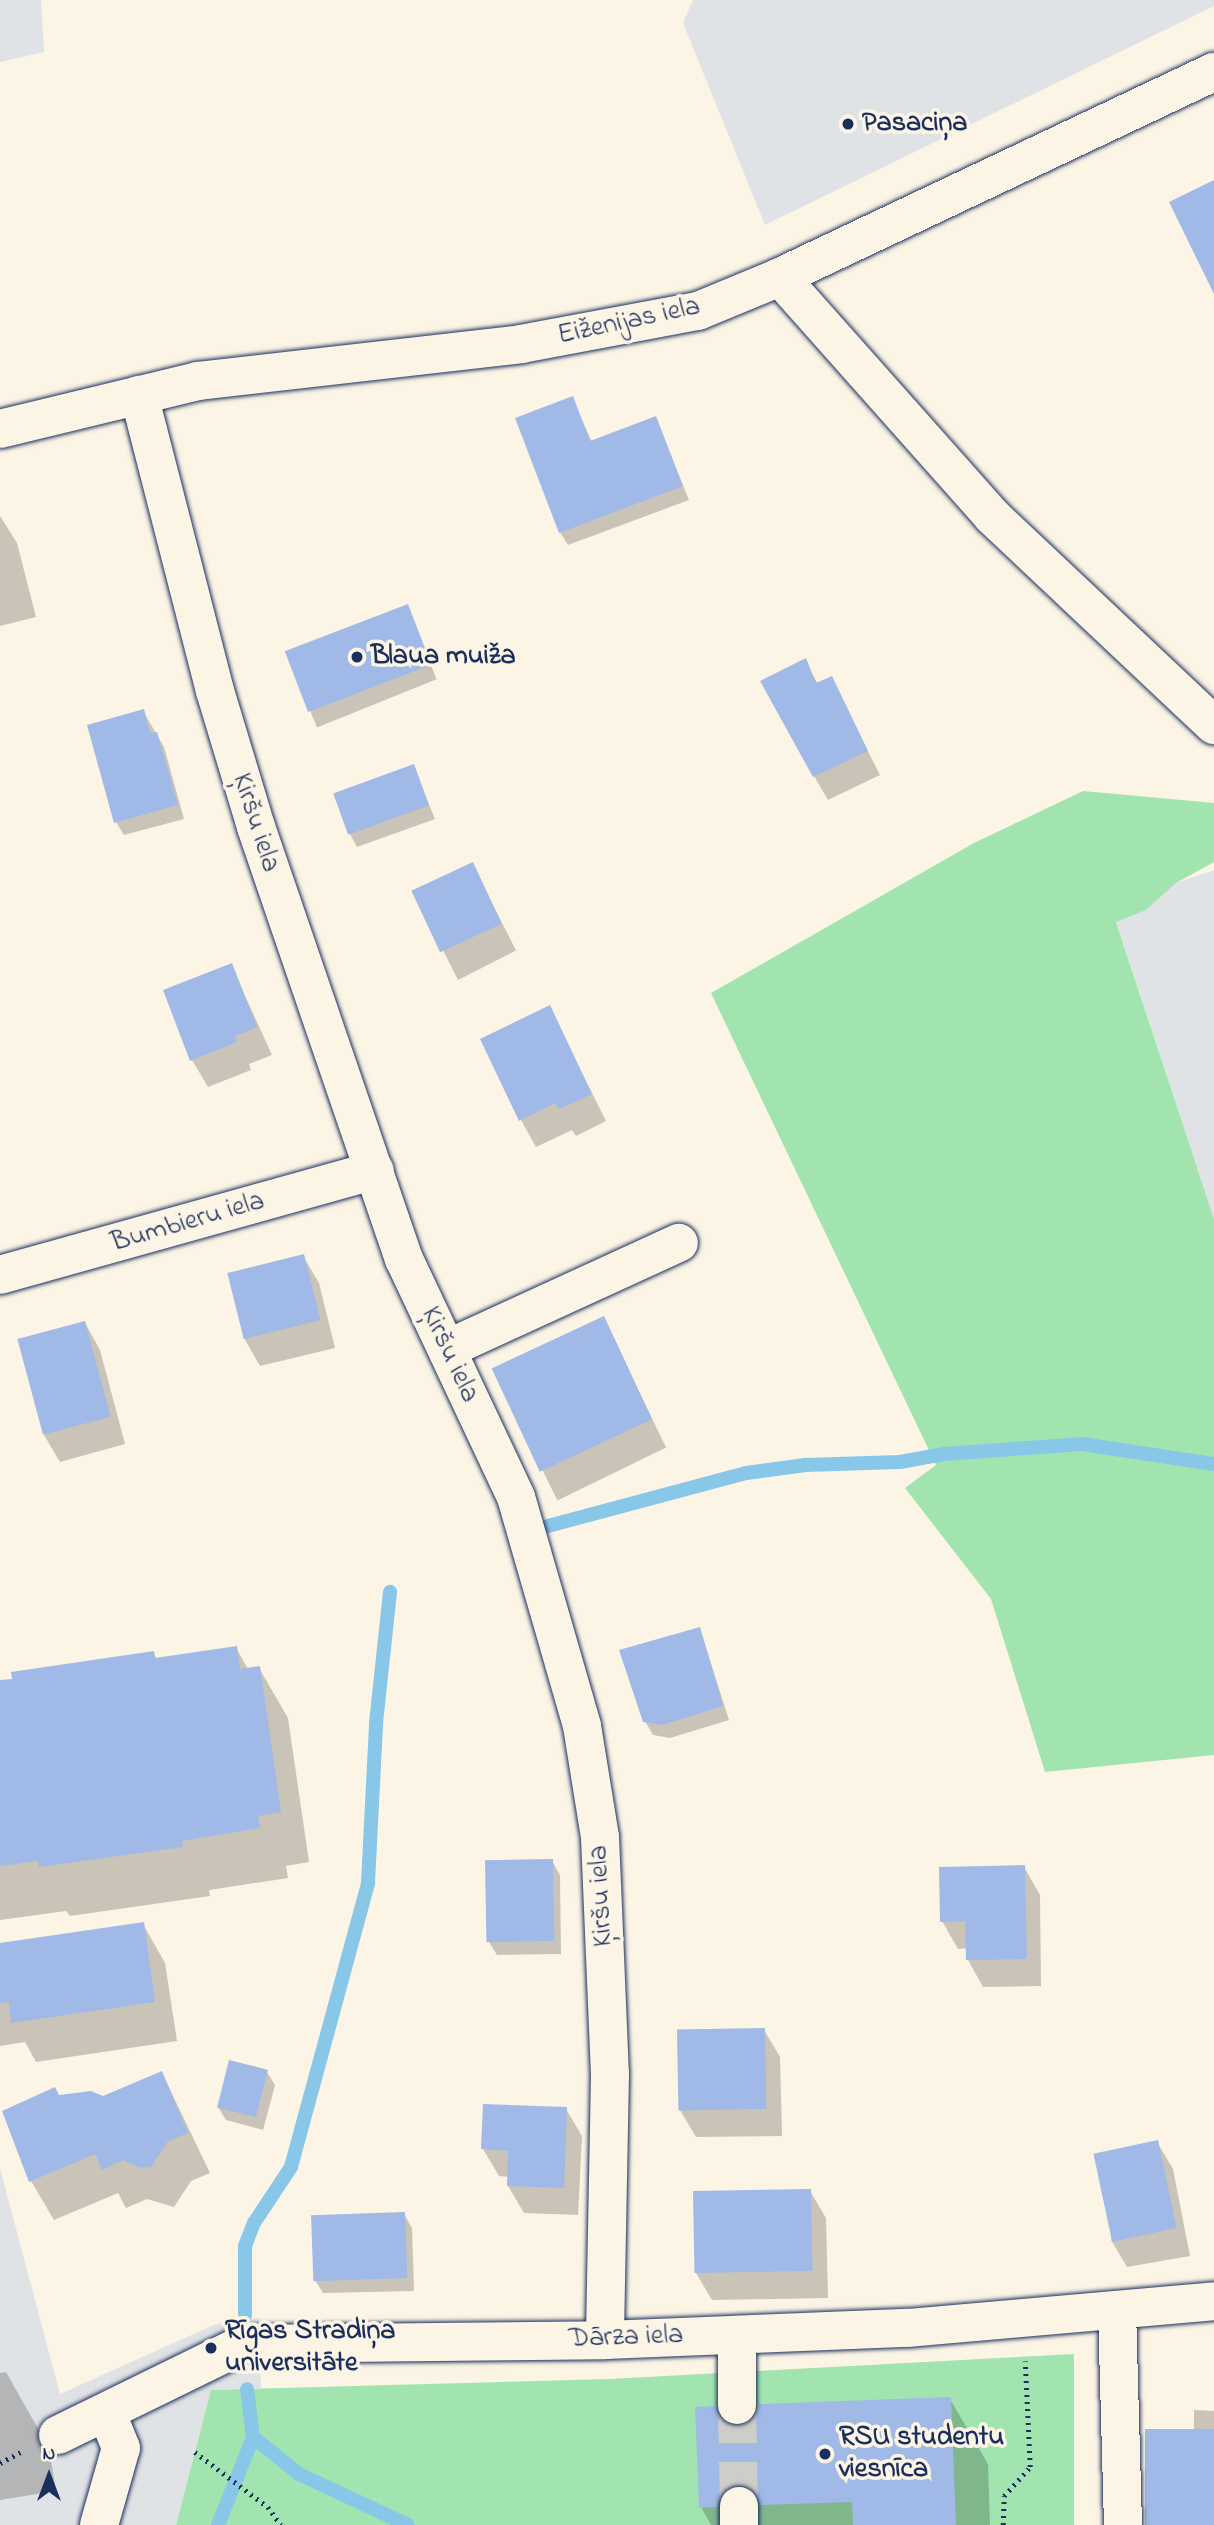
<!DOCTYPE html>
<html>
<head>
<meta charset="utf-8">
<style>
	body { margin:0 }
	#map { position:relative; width:1214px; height:2525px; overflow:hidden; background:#fcf5e5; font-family:"Indie Flower",sans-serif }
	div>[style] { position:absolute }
	.built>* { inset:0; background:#e0e3e5 }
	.green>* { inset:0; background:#a1e4af }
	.shadow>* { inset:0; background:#0003; transform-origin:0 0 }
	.stream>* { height:14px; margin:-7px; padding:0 7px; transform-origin:7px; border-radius:7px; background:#89c7e9 }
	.building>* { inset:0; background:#a0b9e6; transform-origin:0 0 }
	.minor-tunnel>* { height:38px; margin-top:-19px; transform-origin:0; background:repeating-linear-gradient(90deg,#cfcdca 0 38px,transparent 0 57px) }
	.path>* { height:4.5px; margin-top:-2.25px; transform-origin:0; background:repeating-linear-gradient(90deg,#1b2f5e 0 2px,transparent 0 7px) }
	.roads { filter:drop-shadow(0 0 2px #1b2f5e) drop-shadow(0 0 2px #1b2f5e) }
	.minor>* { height:38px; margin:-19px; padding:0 19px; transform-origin:19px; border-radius:19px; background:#fcf5e5 }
	.dots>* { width:19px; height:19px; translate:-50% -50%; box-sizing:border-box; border:4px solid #fcf5e5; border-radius:50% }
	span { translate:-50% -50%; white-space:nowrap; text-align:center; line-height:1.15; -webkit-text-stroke:7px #fcf5e5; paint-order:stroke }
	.poi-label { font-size:28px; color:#1b2f5e; font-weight:700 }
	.left { translate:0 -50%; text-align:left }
	.street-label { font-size:28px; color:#1b2f5e }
	.north { position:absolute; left:14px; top:2441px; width:70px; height:70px; -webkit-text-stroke:5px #fcf5e5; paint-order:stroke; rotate:0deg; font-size:19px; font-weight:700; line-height:28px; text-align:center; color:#1b2f5e }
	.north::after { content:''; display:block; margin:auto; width:24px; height:32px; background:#1b2f5e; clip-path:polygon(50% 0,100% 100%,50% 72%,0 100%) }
</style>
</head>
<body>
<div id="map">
	<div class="built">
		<i style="clip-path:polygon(0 0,41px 0,44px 52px,0 62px)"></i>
		<i style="clip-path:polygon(693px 0,1214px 0,1214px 6px,765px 225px,683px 23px)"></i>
		<i style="clip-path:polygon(1214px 870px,1214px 1219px,1116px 921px,1146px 910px,1176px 883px)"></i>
		<i style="clip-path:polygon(0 2168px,60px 2394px,216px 2324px,259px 2318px,261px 2388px,211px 2390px,176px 2525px,0 2525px)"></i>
	</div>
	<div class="green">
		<i style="clip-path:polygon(1083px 791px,1214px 803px,1214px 862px,1176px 883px,1146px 910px,1116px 922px,1214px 1219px,1214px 1755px,1045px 1772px,991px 1599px,905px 1488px,936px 1465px,711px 993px,974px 843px)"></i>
		<i style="clip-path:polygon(1074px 2354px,1074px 2525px,176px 2525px,211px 2390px,609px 2379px)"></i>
	</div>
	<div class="shadow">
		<i style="clip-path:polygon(572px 398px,592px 442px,655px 418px,689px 500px,568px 545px,560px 532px)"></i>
		<i style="clip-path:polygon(0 516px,17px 543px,36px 617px,0 626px)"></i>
		<i style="left:407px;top:606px;width:79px;height:129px;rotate:68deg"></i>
		<i style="clip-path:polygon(805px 661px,818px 684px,831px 678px,880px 775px,828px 800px,814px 776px)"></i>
		<i style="clip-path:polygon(143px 711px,164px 747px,184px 819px,124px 835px,116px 822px)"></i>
		<i style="clip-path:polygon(413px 766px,435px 819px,357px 847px,350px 834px)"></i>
		<i style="left:472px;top:864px;width:97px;height:65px;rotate:63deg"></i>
		<i style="clip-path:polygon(231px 965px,272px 1055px,249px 1064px,251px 1070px,208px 1087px,192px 1060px)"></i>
		<i style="clip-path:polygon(549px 1007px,606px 1121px,576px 1136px,572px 1130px,536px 1147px,521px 1120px)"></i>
		<i style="clip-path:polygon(303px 1256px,319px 1283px,335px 1348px,260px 1366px,244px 1338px)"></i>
		<i style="left:603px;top:1318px;width:144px;height:121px;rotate:64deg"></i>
		<i style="clip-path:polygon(85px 1323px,100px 1350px,125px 1444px,60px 1462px,44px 1435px,19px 1340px)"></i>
		<i style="clip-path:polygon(700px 1629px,729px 1720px,670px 1738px,653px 1735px,645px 1721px)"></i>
		<i style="clip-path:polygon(236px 1648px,248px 1669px,259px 1668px,288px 1718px,309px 1862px,286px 1866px,288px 1878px,209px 1890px,210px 1896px,70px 1916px,66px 1911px,0 1920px,0 1682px,153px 1653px,157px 1659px)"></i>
		<i style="clip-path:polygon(552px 1861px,560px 1875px,561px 1954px,497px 1955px,489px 1942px)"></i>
		<i style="clip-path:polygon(1024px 1867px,1040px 1895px,1041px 1986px,983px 1987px,968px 1960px,967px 1948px,958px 1949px,942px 1921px)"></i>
		<i style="clip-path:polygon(143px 1924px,165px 1963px,177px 2041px,36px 2062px,25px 2042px,0 2046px,0 1945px)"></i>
		<i style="clip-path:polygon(764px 2030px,780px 2057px,782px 2136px,696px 2137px,680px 2110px)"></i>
		<i style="clip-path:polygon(267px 2072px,275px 2085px,263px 2130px,226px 2120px,218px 2107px)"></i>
		<i style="clip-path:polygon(162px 2073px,210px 2173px,191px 2181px,174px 2207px,147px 2199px,126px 2208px,118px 2193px,54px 2220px,31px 2181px,103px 2098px)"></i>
		<i style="clip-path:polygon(566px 2109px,582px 2136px,578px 2215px,524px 2213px,508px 2186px,509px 2177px,499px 2176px,483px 2149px)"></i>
		<i style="clip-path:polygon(1157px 2142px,1173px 2169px,1190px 2256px,1127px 2267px,1111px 2240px)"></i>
		<i style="clip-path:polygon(810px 2191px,826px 2218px,828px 2298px,712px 2300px,696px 2273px)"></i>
		<i style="clip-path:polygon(404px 2214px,412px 2228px,414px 2291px,323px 2293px,315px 2280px)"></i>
		<i style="clip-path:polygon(6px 2372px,49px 2448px,56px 2491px,0 2500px,0 2373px)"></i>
		<i style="clip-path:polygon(950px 2399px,988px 2464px,990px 2525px,711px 2525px,701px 2507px,724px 2425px,738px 2429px)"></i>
		<i style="clip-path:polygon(1194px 2410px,1214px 2411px,1214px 2525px,1146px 2525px,1194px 2431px)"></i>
	</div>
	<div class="stream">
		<i style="left:548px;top:1526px;width:205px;rotate:-15deg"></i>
		<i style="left:746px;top:1473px;width:60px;rotate:-7.7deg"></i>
		<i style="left:805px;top:1465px;width:95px;rotate:-1.8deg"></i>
		<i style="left:900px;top:1462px;width:45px;rotate:-10.3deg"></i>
		<i style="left:944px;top:1454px;width:138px;rotate:-4.1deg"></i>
		<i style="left:1082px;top:1444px;width:134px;rotate:8.6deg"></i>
		<i style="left:245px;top:2315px;width:69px;rotate:-90deg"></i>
		<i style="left:245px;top:2246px;width:25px;rotate:-69deg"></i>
		<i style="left:254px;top:2223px;width:67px;rotate:-56.5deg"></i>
		<i style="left:291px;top:2167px;width:294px;rotate:-74.8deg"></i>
		<i style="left:368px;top:1883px;width:160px;rotate:-87.1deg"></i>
		<i style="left:376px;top:1723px;width:132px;rotate:-83.9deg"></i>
		<i style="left:253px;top:2437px;width:59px;rotate:38.8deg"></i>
		<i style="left:299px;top:2474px;width:120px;rotate:25.1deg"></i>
		<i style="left:218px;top:2525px;width:95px;rotate:-68.3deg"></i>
		<i style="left:253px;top:2437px;width:48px;rotate:-97.1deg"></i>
	</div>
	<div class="building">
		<i style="clip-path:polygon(1214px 180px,1214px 294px,1169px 202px)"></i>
		<i style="clip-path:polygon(573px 396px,590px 441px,656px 416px,683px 486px,559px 533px,515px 418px)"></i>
		<i style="left:408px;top:604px;width:65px;height:132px;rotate:69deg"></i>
		<i style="clip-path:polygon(806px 658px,816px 683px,832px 676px,868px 751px,813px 777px,760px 681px)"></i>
		<i style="clip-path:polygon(144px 709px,150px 733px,157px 732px,178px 805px,114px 823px,87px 725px)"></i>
		<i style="left:414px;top:764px;width:44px;height:86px;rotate:70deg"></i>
		<i style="left:473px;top:862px;width:68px;height:68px;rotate:65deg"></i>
		<i style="clip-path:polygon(232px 963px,257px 1027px,235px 1036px,237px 1042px,190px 1061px,163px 990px)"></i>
		<i style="clip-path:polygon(550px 1005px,592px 1094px,559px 1109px,555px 1103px,519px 1121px,480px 1039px)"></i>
		<i style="left:304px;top:1254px;width:68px;height:79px;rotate:76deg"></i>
		<i style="left:604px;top:1316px;width:114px;height:124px;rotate:65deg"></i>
		<i style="left:85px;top:1321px;width:99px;height:70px;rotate:75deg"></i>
		<i style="clip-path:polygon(700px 1627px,723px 1706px,662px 1725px,643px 1722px,619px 1650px)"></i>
		<i style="clip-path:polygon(237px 1646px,240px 1669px,260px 1666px,281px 1812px,258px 1816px,260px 1828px,182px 1841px,183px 1847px,39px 1867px,38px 1861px,0 1866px,0 1680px,12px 1679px,11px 1672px,154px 1651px,155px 1658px)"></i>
		<i style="left:553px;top:1859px;width:82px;height:68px;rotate:89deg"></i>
		<i style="clip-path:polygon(1025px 1865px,1027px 1959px,966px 1960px,965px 1921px,940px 1922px,939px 1867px)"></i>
		<i style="clip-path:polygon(144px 1922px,155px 2002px,11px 2023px,9px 2002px,0 2003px,0 1943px)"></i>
		<i style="left:765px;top:2028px;width:81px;height:88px;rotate:89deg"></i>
		<i style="left:229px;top:2060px;width:40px;height:49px;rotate:14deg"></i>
		<i style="clip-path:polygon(162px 2071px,188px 2133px,168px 2141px,151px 2167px,140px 2168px,123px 2160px,102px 2170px,95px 2154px,29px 2182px,2px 2111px,55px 2087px,59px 2095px,91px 2091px,103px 2096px)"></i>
		<i style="clip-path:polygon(483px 2104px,567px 2107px,564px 2188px,507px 2186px,508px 2151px,481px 2149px)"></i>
		<i style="left:1158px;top:2140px;width:90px;height:66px;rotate:78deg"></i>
		<i style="left:811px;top:2189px;width:82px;height:118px;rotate:89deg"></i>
		<i style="left:405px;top:2212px;width:66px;height:94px;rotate:88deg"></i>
		<i style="clip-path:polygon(951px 2397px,956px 2525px,853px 2525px,852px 2502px,761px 2505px,750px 2487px,740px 2484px,720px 2495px,717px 2507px,699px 2508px,695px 2407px,715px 2406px,726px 2424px,738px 2427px,756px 2416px,759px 2404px)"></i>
		<i style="left:1145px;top:2429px;width:69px;height:96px"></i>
	</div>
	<div class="minor-tunnel">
		<i style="left:737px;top:2405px;width:101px;rotate:88.9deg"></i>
	</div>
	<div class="path">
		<i style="left:195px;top:2452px;width:91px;rotate:37deg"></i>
		<i style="left:268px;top:2507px;width:22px;rotate:54deg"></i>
		<i style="left:0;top:2463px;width:24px;rotate:-28deg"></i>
		<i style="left:1003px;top:2525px;width:29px;rotate:-88deg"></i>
		<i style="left:1004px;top:2496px;width:39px;rotate:-48deg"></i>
		<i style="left:1030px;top:2467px;width:106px;rotate:-92.7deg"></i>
	</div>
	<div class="roads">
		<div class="minor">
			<i style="left:780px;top:277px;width:319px;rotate:48.4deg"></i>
			<i style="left:992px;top:516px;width:305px;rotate:43.3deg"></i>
			<i style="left:139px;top:395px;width:306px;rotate:75.6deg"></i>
			<i style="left:215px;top:691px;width:142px;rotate:73.2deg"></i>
			<i style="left:256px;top:827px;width:457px;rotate:71.1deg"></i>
			<i style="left:404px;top:1259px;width:263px;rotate:64.8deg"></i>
			<i style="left:516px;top:1497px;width:238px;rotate:73.9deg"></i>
			<i style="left:582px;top:1726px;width:112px;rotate:80.8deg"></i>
			<i style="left:600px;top:1837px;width:237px;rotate:87.6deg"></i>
			<i style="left:610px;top:2074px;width:266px;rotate:91.1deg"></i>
			<i style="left:0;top:429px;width:204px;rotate:-13.6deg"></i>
			<i style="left:198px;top:381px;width:325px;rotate:-6.5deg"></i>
			<i style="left:521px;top:344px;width:180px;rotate:-10.6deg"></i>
			<i style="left:698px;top:311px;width:89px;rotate:-22.5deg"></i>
			<i style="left:780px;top:277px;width:480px;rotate:-25.3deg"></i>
			<i style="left:0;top:1275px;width:389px;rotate:-15.6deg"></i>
			<i style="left:447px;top:1349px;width:255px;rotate:-24.6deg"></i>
			<i style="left:1117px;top:2310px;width:215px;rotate:88.4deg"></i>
			<i style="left:737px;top:2405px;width:70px;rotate:-90deg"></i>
			<i style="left:58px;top:2435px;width:207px;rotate:-26.1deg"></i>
			<i style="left:244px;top:2344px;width:361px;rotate:-0.6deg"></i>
			<i style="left:605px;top:2340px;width:303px;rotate:-2.3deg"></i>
			<i style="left:908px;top:2328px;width:307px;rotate:-5deg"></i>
			<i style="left:739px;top:2506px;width:19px;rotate:90deg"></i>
			<i style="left:99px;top:2525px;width:80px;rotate:-74.1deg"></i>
			<i style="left:121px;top:2448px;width:38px;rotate:-112deg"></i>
		</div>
	</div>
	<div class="dots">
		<i style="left:848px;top:124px;background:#1b2f5e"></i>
		<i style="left:357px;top:657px;background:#1b2f5e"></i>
		<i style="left:211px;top:2348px;background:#1b2f5e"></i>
		<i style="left:825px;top:2454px;background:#1b2f5e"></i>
	</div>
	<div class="poi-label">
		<span class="left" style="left:862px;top:124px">Pasaciņa</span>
		<span class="left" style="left:371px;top:657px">Blaua muiža</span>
		<span class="left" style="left:225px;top:2348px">Rīgas Stradiņa<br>universitāte</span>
		<span class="left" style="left:839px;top:2454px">RSU studentu<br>viesnīca</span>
	</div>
	<div class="street-label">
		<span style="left:629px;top:322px;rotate:-12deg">Eiženijas iela</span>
		<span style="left:255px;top:823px;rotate:72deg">Ķiršu iela</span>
		<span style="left:188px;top:1223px;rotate:-16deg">Bumbieru iela</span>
		<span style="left:449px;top:1355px;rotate:65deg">Ķiršu iela</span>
		<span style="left:602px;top:1896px;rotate:-93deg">Ķiršu iela</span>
		<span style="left:626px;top:2338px;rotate:-2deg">Dārza iela</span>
	</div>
	<div class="north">N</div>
</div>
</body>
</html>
